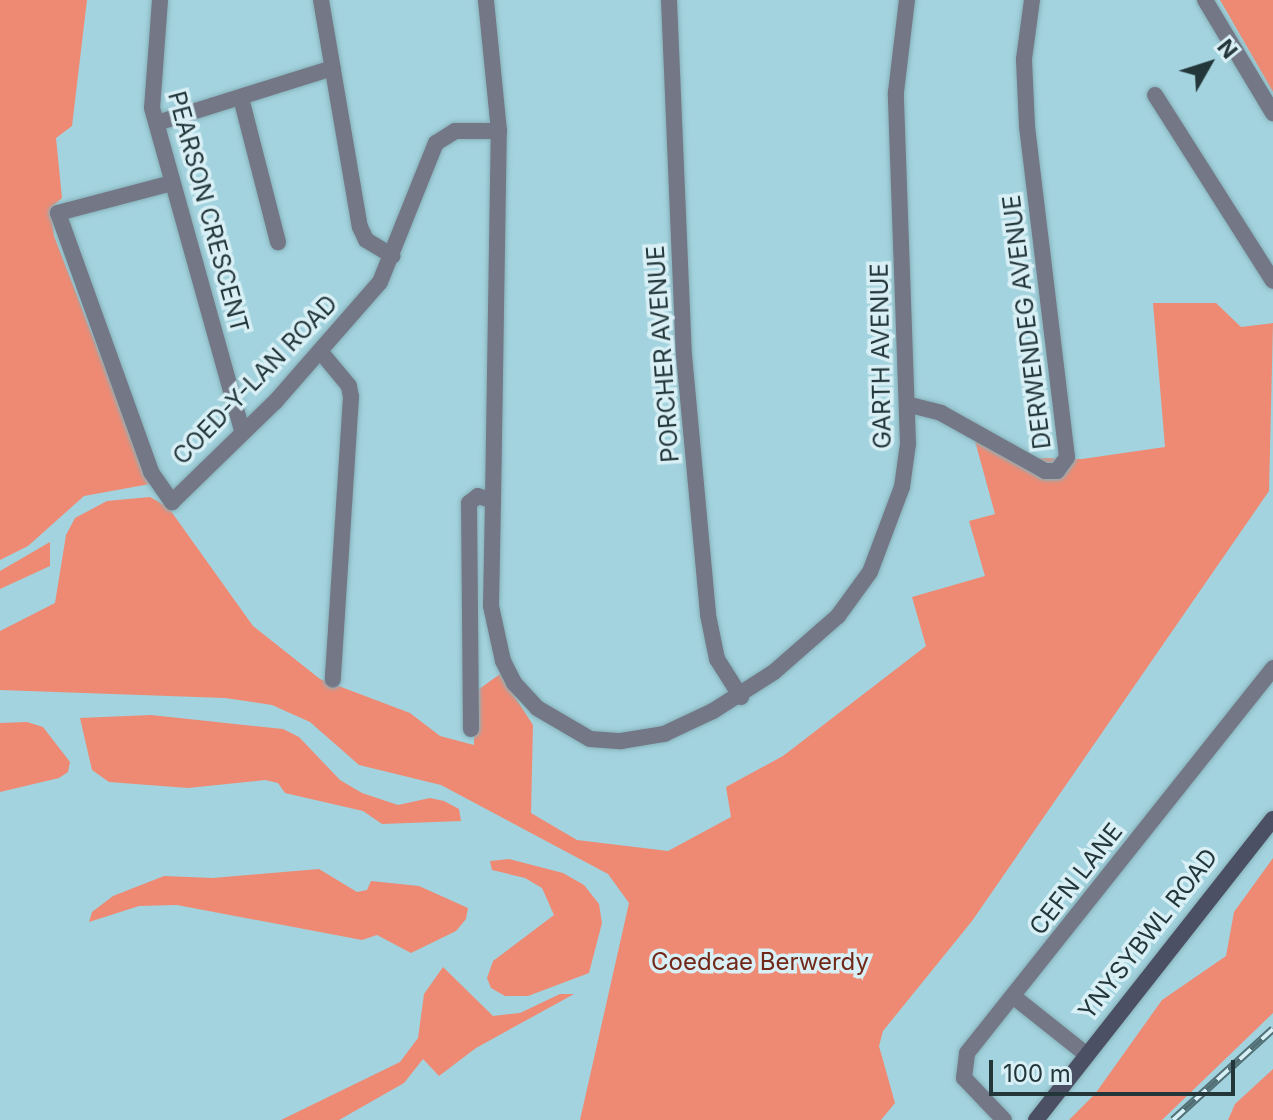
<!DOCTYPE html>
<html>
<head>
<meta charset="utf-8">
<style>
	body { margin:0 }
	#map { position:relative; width:1273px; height:1120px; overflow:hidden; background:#a3d3de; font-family:Inter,sans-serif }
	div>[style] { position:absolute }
	.green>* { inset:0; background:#ee8a73 }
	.roads { filter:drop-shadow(0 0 2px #87b1ba) drop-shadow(0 0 2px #87b1ba) }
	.minor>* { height:16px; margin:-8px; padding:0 8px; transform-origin:8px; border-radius:8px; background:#737786 }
	.secondary>* { height:16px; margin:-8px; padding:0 8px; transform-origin:8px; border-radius:8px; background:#4b5065 }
	.rail>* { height:8px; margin-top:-4px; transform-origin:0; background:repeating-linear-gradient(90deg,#d7eff5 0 15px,#516f75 0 30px); box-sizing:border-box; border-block:2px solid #516f75 }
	span { translate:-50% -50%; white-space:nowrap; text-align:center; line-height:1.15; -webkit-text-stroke:7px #d7eff5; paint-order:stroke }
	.street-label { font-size:24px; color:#23373b }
	.park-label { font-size:24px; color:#722818 }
	.north { position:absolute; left:1169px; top:24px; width:80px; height:80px; -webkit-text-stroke:6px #d7eff5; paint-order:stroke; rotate:51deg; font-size:22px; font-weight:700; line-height:32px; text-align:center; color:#23373b }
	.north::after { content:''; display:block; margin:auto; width:28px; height:36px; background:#23373b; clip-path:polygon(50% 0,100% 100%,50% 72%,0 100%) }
	.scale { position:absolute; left:989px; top:1060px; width:246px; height:36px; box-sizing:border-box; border:4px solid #23373b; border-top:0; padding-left:10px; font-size:24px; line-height:28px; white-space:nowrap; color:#23373b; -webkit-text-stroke:6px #d7eff5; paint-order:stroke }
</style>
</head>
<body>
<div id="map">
	<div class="green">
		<i style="clip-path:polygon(0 0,87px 0,72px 126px,56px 138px,62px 198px,51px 208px,54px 236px,150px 484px,84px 496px,28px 546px,0 560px)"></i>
		<i style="clip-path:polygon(1220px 0,1273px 0,1273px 92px)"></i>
		<i style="clip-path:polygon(1153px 303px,1216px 303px,1241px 327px,1273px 323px,1269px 491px,972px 921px,883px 1031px,879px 1046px,895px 1103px,881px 1120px,580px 1120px,629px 903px,608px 874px,441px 785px,359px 765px,310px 722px,272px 705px,225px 698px,0 690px,0 631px,55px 603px,66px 535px,75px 518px,107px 501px,150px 497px,168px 507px,253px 626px,320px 679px,410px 713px,440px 736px,474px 745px,475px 692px,500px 674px,533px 725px,531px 813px,577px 840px,668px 851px,731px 817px,726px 787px,783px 756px,926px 646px,912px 597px,985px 576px,969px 521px,995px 514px,969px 419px,1036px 458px,1082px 459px,1165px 447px)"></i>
		<i style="clip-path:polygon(50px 542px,50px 566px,0 589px,0 571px)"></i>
		<i style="clip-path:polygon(151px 715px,283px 729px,299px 737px,340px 780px,362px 793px,398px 805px,430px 798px,444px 801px,459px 809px,461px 821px,382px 824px,363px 811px,285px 793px,278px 783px,265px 780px,188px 788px,109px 782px,92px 770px,80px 718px)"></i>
		<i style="clip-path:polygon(27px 722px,43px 727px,70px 762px,68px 772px,59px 778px,0 792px,0 723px)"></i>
		<i style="clip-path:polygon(1273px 858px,1273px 1013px,1162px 1120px,1069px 1120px,1095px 1094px,1162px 1000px,1226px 956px,1234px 912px)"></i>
		<i style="clip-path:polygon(509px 859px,563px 873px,584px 885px,599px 904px,602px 923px,589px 973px,528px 996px,505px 996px,491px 988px,487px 978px,493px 961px,554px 915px,542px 888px,525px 878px,492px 870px,490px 861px)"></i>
		<i style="clip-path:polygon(319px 869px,357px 892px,367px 890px,371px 881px,419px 886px,468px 908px,466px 919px,456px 931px,411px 953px,377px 935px,362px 940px,177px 905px,139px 906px,89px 922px,92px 912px,113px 896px,164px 876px,213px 878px)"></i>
		<i style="clip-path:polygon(443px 967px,493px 1016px,520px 1013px,560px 994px,574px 994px,476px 1048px,439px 1076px,423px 1059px,404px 1083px,339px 1120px,281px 1120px,400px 1062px,418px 1038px,424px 994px)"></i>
		<i style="clip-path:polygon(1273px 1069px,1273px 1120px,1228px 1120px,1235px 1104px)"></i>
	</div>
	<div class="roads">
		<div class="minor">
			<i style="left:160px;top:0;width:108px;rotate:94.2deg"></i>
			<i style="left:152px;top:108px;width:337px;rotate:74.4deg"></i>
			<i style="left:321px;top:0;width:230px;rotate:80.3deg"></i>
			<i style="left:360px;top:227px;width:14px;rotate:65deg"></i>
			<i style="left:366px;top:240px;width:31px;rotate:31deg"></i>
			<i style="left:669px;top:0;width:355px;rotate:87.6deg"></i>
			<i style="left:684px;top:355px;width:261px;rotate:84.7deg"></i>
			<i style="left:708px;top:615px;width:45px;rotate:78.4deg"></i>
			<i style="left:717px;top:659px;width:45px;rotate:57.7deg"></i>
			<i style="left:1205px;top:0;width:132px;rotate:59deg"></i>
			<i style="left:1155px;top:95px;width:220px;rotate:57.6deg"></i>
			<i style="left:241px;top:98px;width:149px;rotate:75.6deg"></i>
			<i style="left:157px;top:123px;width:184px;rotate:-17.4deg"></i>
			<i style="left:172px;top:183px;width:118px;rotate:165.3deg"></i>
			<i style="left:58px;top:213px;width:275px;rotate:70.2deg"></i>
			<i style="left:151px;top:472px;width:37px;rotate:55deg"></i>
			<i style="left:172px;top:502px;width:144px;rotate:-44.2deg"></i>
			<i style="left:275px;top:402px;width:159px;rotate:-48.8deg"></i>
			<i style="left:380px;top:282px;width:150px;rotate:-68.1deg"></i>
			<i style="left:436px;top:143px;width:22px;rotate:-32deg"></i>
			<i style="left:455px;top:131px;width:44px"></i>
			<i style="left:320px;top:351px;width:45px;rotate:50.4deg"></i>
			<i style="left:349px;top:386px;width:11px;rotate:80deg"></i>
			<i style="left:351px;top:397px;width:283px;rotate:93.7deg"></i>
			<i style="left:910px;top:405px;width:32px;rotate:14deg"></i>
			<i style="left:941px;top:413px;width:119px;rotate:29.1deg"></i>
			<i style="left:1045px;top:471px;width:12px"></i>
			<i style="left:1057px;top:471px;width:17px;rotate:-54deg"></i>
			<i style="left:1067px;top:457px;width:333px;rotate:-96.9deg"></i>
			<i style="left:1027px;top:126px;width:67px;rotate:-92.6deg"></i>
			<i style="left:1024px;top:59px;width:60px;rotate:-82.3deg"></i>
			<i style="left:493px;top:501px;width:105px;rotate:91.1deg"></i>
			<i style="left:491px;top:606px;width:56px;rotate:77.7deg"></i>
			<i style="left:503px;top:661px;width:25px;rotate:63deg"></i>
			<i style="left:514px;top:683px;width:34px;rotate:47deg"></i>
			<i style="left:537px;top:708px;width:61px;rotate:30.3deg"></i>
			<i style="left:590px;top:739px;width:31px;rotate:4deg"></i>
			<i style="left:621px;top:741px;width:44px;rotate:-9.2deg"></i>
			<i style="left:664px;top:734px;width:54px;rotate:-25.1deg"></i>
			<i style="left:713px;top:711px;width:72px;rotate:-32.6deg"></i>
			<i style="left:774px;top:672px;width:85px;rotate:-41.2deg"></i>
			<i style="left:838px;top:616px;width:54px;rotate:-54deg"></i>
			<i style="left:870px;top:572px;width:91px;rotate:-69.4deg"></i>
			<i style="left:902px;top:487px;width:43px;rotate:-82.1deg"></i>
			<i style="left:908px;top:444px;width:352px;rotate:-92deg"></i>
			<i style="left:896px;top:92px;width:93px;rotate:-83.2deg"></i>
			<i style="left:471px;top:729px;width:226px;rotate:-90.5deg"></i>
			<i style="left:469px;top:503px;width:11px;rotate:-38deg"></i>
			<i style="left:478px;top:496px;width:16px;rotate:18deg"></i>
			<i style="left:493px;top:501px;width:370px;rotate:-89.1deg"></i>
			<i style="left:499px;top:131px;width:132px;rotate:-95.7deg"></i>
			<i style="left:1014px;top:997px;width:92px;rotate:38.4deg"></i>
			<i style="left:1004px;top:1120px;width:58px;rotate:-133.6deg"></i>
			<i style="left:964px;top:1078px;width:25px;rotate:-83deg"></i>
			<i style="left:967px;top:1053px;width:492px;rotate:-51.5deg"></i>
		</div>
		<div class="secondary">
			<i style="left:1036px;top:1120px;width:383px;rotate:-51.8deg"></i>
		</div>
	</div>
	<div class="rail">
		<i style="left:1173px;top:1120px;width:135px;rotate:-42.3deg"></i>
	</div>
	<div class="street-label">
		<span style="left:208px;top:212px;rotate:75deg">PEARSON CRESCENT</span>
		<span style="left:1027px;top:322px;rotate:-97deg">DERWENDEG AVENUE</span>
		<span style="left:663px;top:354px;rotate:-94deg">PORCHER AVENUE</span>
		<span style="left:881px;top:356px;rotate:-91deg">GARTH AVENUE</span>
		<span style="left:255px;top:380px;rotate:-46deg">COED-Y-LAN ROAD</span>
		<span style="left:1076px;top:879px;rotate:-52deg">CEFN LANE</span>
		<span style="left:1148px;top:934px;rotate:-52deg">YNYSYBWL ROAD</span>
	</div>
	<div class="park-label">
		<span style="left:760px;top:962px">Coedcae Berwerdy</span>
	</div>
	<div class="north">N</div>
	<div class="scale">100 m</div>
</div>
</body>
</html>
